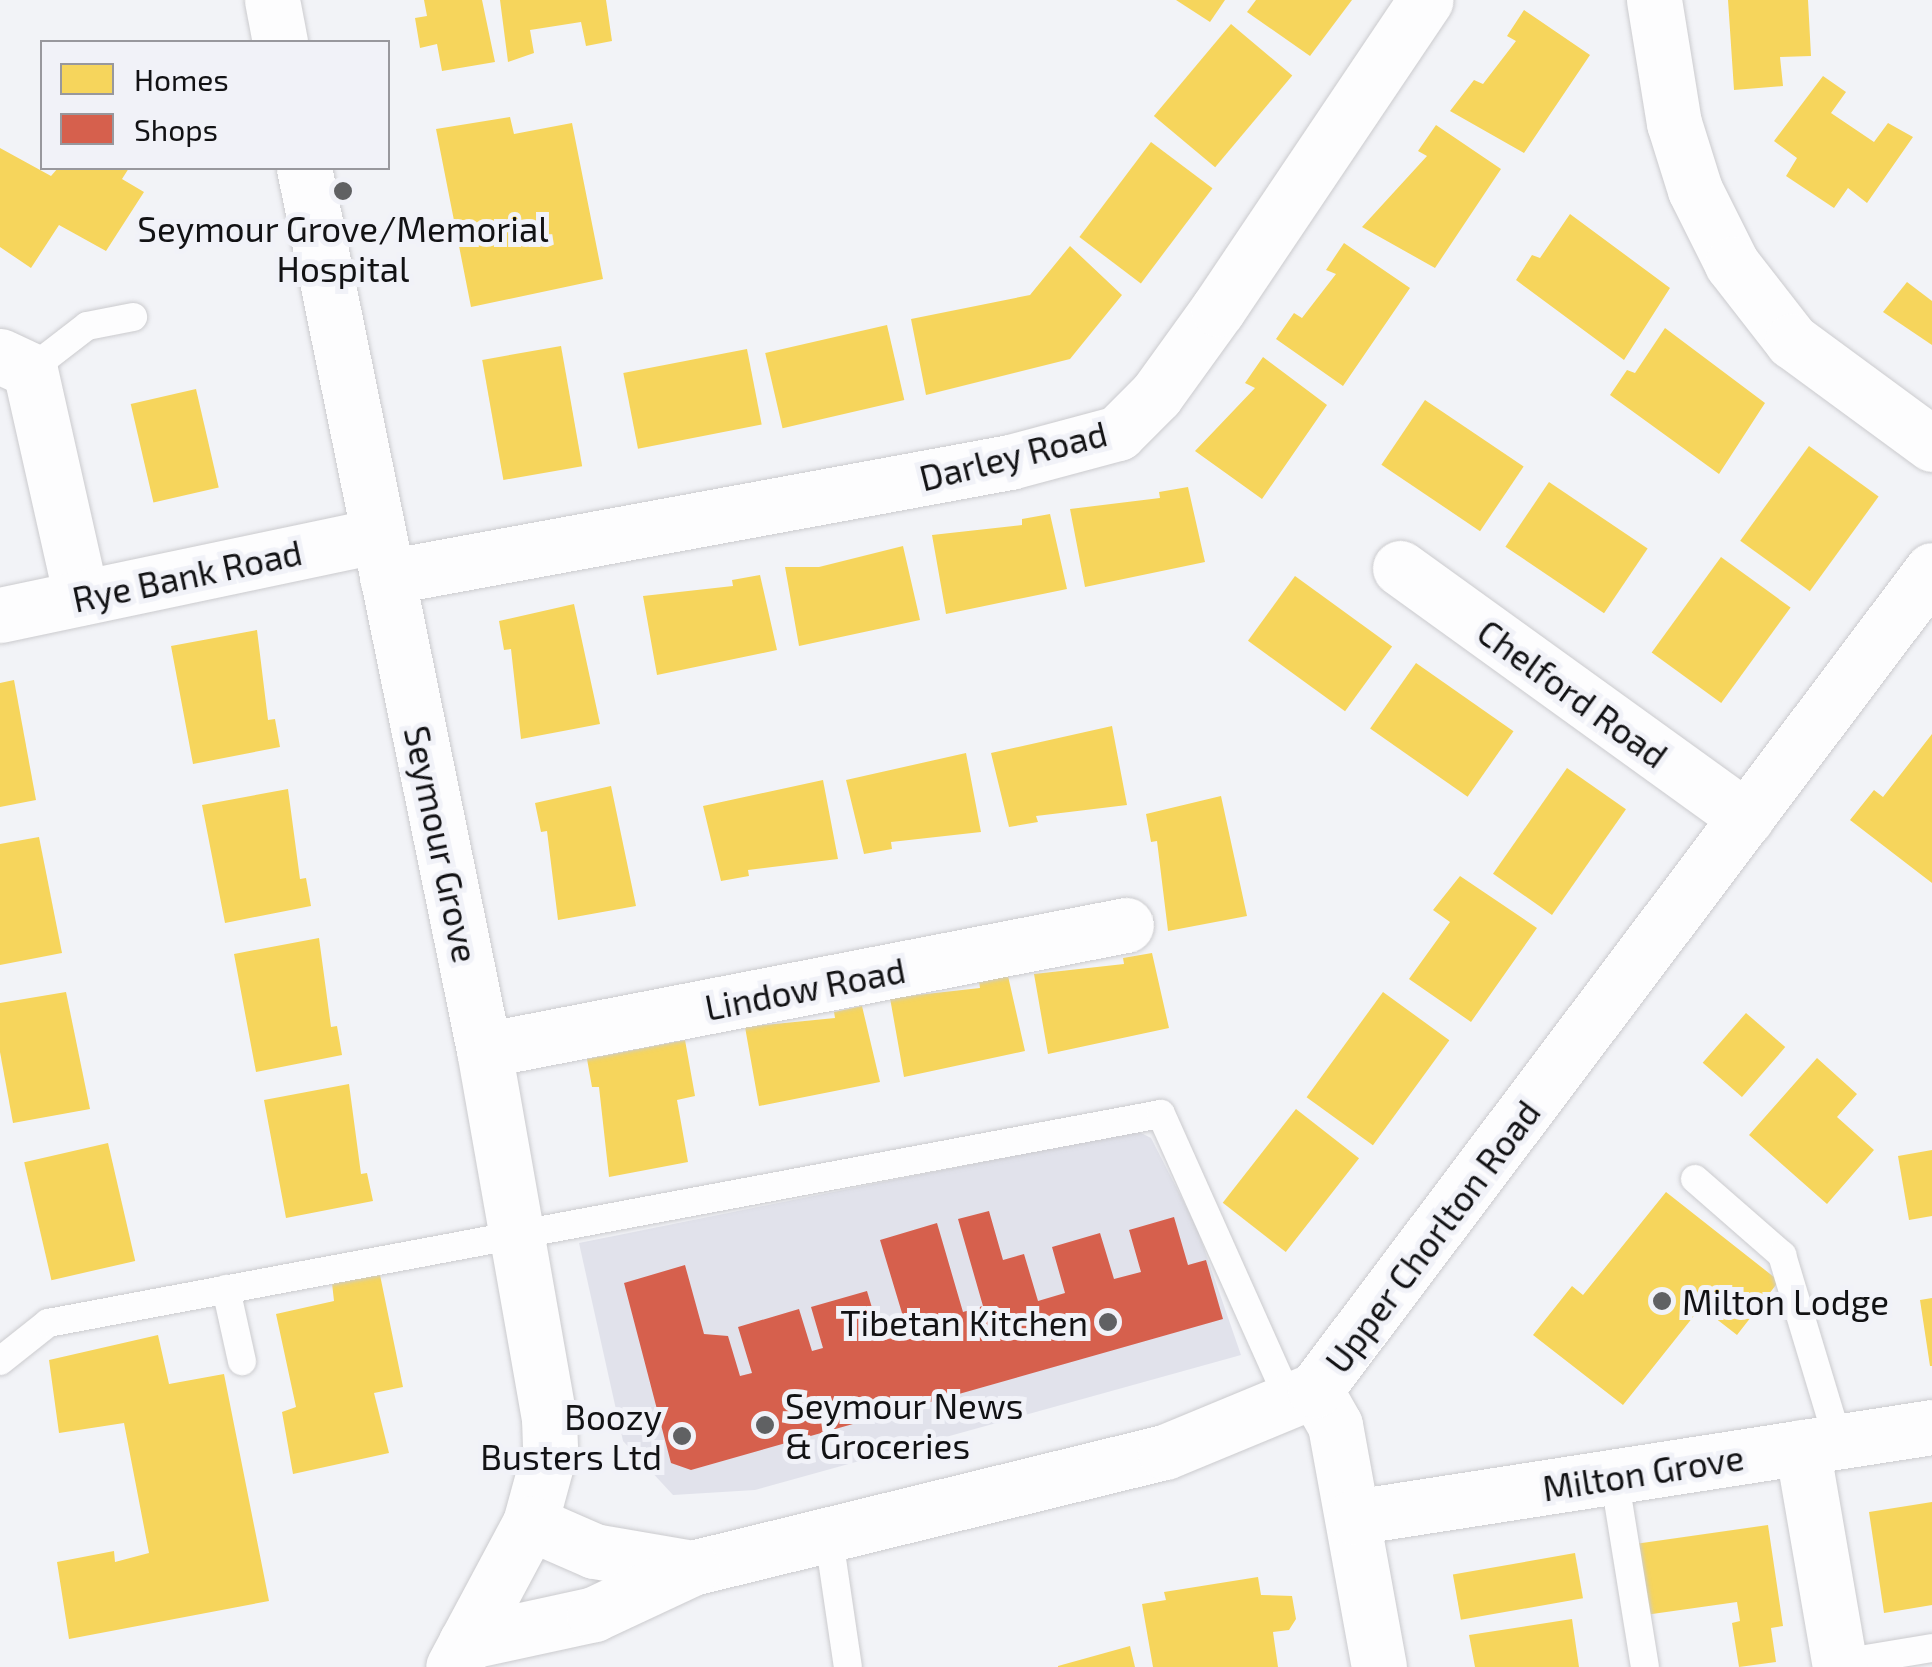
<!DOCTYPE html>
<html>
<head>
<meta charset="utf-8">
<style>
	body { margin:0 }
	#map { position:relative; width:1932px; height:1667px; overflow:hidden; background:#f2f3f7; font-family:"Exo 2",sans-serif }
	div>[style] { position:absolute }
	.built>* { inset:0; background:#e1e2eb }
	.homes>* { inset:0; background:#f6d55c; transform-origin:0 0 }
	.shops>* { inset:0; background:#d6604d }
	.roads { filter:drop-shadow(0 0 2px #cbcbce) drop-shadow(0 0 2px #cbcbce) }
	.service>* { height:28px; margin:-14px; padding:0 14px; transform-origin:14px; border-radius:14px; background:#fdfdfe }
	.minor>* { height:55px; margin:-27.5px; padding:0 27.5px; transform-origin:27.5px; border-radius:27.5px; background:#fdfdfe }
	.secondary>* { height:55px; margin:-27.5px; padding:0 27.5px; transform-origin:27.5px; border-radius:27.5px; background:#fdfdfe }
	.dots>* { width:28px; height:28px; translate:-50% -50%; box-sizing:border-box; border:5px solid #f1f2f8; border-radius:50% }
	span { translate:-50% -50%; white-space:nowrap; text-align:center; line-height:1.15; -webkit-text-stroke:10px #f1f2f8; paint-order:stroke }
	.poi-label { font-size:35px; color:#121214 }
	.left { translate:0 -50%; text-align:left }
	.right { translate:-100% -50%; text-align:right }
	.street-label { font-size:35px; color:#121214 }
	.legend { position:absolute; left:40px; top:40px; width:350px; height:130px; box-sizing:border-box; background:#f1f2f8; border:2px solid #98989d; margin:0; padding:12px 18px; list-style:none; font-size:30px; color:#121214 }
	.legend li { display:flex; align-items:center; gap:20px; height:50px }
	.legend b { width:50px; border:2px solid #98989d }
</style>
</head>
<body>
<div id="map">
	<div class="built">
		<i style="clip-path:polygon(1137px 1131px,1151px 1138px,1197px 1228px,1241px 1355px,755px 1490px,673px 1495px,623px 1441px,579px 1243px)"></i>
	</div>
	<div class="homes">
		<i style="clip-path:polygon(424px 0,482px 0,495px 62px,442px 71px,437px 44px,420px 48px,415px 18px,427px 16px)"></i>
		<i style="clip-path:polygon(500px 0,606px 0,612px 41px,586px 46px,581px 22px,530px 30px,534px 53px,508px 62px)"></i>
		<i style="clip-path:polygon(1176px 0,1225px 0,1210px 22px)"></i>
		<i style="clip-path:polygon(1256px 0,1352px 0,1310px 56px,1247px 12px)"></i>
		<i style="clip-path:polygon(1728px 0,1808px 0,1811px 56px,1780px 57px,1783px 86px,1734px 90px)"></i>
		<i style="clip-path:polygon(1524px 10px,1590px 55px,1524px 153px,1450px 111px,1474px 80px,1483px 84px,1516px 41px,1507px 36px)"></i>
		<i style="left:1231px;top:24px;width:80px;height:120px;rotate:40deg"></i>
		<i style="clip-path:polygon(1823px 76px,1846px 92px,1831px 113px,1874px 142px,1888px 123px,1913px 137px,1867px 203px,1848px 188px,1834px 208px,1786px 176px,1797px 158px,1774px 141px)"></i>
		<i style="clip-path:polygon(510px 117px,514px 134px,572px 123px,603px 279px,471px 307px,436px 129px)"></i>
		<i style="clip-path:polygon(1436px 125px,1501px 169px,1435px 268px,1362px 227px,1427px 156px,1418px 151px)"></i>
		<i style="left:1151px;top:142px;width:77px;height:119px;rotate:37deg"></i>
		<i style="clip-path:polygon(0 148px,51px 176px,58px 168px,129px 168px,122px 179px,144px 192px,106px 251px,59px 225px,31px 268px,0 247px)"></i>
		<i style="clip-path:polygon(1570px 214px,1670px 288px,1624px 360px,1516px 280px,1532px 255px,1540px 258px)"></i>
		<i style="clip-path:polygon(1344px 243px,1410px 288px,1343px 386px,1276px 339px,1294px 313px,1302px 318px,1336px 274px,1326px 270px)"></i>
		<i style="clip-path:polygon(1070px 246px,1122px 295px,1070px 359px,926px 395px,911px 319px,1030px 295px)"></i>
		<i style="clip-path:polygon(1907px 282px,1932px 301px,1932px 345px,1883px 312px)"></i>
		<i style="left:887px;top:325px;width:77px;height:125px;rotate:77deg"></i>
		<i style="clip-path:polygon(1665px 328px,1765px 403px,1719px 474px,1610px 395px,1627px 370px,1635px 373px)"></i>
		<i style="left:561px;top:346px;width:122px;height:80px;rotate:80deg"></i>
		<i style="left:747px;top:349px;width:77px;height:126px;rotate:79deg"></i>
		<i style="clip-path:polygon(1263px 357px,1327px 405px,1262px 499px,1195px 451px,1255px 388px,1245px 383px)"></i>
		<i style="left:196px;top:389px;width:101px;height:67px;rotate:77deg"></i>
		<i style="left:1425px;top:400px;width:119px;height:78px;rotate:34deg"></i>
		<i style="left:1809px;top:446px;width:86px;height:117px;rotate:36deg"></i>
		<i style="left:1549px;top:482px;width:119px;height:78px;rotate:34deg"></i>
		<i style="clip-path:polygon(1188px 487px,1205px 562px,1085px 587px,1070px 509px,1160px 498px,1159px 492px)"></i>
		<i style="clip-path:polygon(1050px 514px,1067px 589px,946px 614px,932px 535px,1022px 525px,1022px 519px)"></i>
		<i style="clip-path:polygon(903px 546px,920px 620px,799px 646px,785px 567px,819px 567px)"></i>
		<i style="left:1721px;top:557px;width:86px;height:118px;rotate:36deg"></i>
		<i style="clip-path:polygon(760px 575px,777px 650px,657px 675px,643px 596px,733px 586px,732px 580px)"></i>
		<i style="left:1295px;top:576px;width:120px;height:80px;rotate:36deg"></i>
		<i style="clip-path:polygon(574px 604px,600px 724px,521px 739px,511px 649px,504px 650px,499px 621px)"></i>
		<i style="clip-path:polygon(257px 630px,268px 720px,275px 719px,280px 747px,193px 764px,171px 646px)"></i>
		<i style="left:1416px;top:663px;width:119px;height:80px;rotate:35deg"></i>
		<i style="clip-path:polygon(14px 680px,36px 800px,0 807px,0 683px)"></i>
		<i style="clip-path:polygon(1112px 726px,1127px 805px,1036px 816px,1038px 822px,1009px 827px,991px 753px)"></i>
		<i style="clip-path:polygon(1932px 734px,1932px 883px,1850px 820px,1874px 790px,1883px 797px)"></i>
		<i style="clip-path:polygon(966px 753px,981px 832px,891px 842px,892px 849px,864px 854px,846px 780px)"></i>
		<i style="left:1567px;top:768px;width:72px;height:129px;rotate:35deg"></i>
		<i style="clip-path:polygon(823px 780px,838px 859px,748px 870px,749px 876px,721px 881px,703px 806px)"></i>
		<i style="clip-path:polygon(611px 786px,636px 906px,558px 920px,547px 831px,541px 832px,535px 803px)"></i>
		<i style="clip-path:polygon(288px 789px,300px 879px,306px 878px,311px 906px,225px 923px,202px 805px)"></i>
		<i style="clip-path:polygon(1221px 796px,1247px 916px,1168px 931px,1157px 841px,1151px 842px,1146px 814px)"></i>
		<i style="clip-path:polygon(39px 837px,62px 953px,0 965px,0 844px)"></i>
		<i style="clip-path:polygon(1460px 876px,1537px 928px,1471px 1022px,1409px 979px,1450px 922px,1433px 910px)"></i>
		<i style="clip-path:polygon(319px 938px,331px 1027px,337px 1026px,342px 1055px,256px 1072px,234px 954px)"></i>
		<i style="clip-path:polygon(1152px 953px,1169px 1028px,1048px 1054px,1034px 974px,1124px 964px,1123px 958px)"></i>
		<i style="clip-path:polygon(1008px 976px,1025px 1051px,904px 1077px,890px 998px,980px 988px,979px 981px)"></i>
		<i style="clip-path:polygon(66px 992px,90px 1109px,13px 1123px,0 1052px,0 1003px)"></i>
		<i style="left:1383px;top:992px;width:82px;height:130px;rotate:36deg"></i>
		<i style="clip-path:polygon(862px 1006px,880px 1082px,759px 1106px,745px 1027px,835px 1018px,834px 1012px)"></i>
		<i style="left:1746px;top:1013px;width:52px;height:66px;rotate:41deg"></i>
		<i style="clip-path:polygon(685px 1040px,695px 1096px,677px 1100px,688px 1162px,609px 1177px,599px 1087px,592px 1087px,587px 1059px)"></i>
		<i style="clip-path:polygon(1817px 1058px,1857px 1094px,1837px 1117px,1874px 1150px,1827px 1204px,1749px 1135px)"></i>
		<i style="clip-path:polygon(349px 1084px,361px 1174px,367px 1173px,373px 1201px,286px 1218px,264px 1100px)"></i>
		<i style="left:1296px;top:1109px;width:80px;height:119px;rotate:38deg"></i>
		<i style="left:108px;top:1143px;width:121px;height:86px;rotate:77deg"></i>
		<i style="clip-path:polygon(1932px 1150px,1932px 1216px,1909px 1220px,1898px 1156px)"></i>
		<i style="clip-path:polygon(1666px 1192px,1779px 1281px,1737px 1335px,1701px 1307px,1623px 1405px,1533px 1335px,1572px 1286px,1583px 1295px)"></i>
		<i style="clip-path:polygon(380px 1275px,403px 1387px,374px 1393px,389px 1453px,293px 1474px,282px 1412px,296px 1407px,276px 1314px,334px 1301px,332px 1283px)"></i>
		<i style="clip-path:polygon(1932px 1298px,1932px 1366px,1930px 1366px,1920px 1300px)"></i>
		<i style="clip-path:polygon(158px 1335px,169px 1384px,224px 1374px,269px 1601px,69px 1639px,57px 1562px,114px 1551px,115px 1562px,149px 1553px,124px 1423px,59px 1433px,49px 1360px)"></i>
		<i style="clip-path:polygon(1932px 1502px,1932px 1605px,1884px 1613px,1869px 1512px)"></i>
		<i style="clip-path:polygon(1768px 1525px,1783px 1626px,1771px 1628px,1776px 1662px,1739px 1667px,1732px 1623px,1740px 1621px,1737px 1602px,1645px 1615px,1635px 1544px)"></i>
		<i style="left:1575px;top:1553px;width:46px;height:124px;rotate:80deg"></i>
		<i style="clip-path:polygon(1258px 1577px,1261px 1595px,1292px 1596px,1296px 1619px,1289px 1630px,1273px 1632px,1278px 1667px,1153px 1667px,1142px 1604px,1166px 1600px,1164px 1592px)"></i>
		<i style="clip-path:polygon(1572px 1619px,1579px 1667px,1475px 1667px,1469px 1635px)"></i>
		<i style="clip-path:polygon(1130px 1646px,1135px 1667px,1058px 1667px,1058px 1666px)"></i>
	</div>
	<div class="shops">
		<i style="clip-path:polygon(989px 1211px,1003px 1260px,1024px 1254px,1038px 1301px,1065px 1293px,1052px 1247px,1100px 1233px,1114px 1279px,1141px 1272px,1129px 1230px,1174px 1217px,1188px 1265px,1206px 1260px,1223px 1319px,691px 1470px,671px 1463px,624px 1283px,685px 1265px,704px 1334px,728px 1336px,740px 1376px,752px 1373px,738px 1327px,799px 1309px,812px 1351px,823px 1348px,811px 1307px,867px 1291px,882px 1341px,908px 1333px,880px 1240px,937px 1223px,963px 1312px,983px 1306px,958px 1219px)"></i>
	</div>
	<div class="roads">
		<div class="service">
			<i style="left:30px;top:370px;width:72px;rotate:-37.7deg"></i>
			<i style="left:87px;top:326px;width:47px;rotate:-11.1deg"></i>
			<i style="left:1695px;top:1179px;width:116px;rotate:41.1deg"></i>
			<i style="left:1782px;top:1255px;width:194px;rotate:73.2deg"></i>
			<i style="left:226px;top:1289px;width:74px;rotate:77.5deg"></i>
			<i style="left:0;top:1361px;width:61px;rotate:-38.4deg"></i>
			<i style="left:48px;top:1323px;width:1132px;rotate:-10.64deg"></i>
			<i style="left:1161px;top:1114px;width:316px;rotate:65.9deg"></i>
			<i style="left:1614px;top:1476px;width:193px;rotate:80.8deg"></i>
			<i style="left:829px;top:1539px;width:129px;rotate:81.6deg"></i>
			<i style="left:1830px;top:1665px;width:103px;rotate:-9.5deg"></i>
		</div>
		<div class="minor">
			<i style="left:1654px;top:0;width:125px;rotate:80.8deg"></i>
			<i style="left:1674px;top:123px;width:70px;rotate:72.6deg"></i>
			<i style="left:1695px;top:190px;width:83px;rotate:63.4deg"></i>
			<i style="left:1732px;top:264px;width:98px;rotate:52.1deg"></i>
			<i style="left:1792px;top:341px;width:174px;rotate:36.3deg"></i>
			<i style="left:0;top:356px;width:33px;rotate:25deg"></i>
			<i style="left:30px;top:370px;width:233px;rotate:77.3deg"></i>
			<i style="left:1400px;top:568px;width:427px;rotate:35.8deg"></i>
			<i style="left:387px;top:577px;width:634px;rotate:-10.46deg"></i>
			<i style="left:1010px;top:462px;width:112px;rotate:-15deg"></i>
			<i style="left:1118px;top:433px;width:54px;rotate:-45deg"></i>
			<i style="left:1156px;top:395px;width:106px;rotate:-54.2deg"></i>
			<i style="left:1218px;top:309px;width:372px;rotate:-56.1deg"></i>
			<i style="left:0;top:615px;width:382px;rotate:-11.9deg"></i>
			<i style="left:484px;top:1050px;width:654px;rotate:-11.02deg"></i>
			<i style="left:1315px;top:1390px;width:40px;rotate:60.3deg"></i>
			<i style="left:1335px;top:1425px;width:246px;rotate:79.7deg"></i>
			<i style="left:1802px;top:1447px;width:223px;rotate:80.2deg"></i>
			<i style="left:1354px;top:1517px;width:585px;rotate:-8.85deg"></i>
		</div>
		<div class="secondary">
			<i style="left:272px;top:0;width:43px;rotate:79.2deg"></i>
			<i style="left:304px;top:168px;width:900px;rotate:78.47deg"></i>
			<i style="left:484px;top:1050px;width:374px;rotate:80deg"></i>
			<i style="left:549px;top:1418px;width:32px;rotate:88deg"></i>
			<i style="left:550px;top:1450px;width:76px;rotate:105.3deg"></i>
			<i style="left:530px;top:1523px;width:163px;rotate:118.1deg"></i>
			<i style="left:530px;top:1523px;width:70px;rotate:23.6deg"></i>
			<i style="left:594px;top:1551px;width:99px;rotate:9.8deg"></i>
			<i style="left:692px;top:1568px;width:487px;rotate:-13.8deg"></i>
			<i style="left:1165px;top:1452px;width:162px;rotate:-22.5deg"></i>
			<i style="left:1315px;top:1390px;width:1026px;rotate:-53.04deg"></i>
			<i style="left:466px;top:1642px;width:131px;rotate:-12.3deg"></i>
			<i style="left:594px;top:1614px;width:108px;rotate:-25.1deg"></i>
		</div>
	</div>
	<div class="dots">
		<i style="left:343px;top:191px;background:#606163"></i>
		<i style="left:1662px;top:1301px;background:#606163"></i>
		<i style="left:1108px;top:1322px;background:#606163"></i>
		<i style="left:765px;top:1425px;background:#606163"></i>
		<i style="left:682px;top:1436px;background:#606163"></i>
	</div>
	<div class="poi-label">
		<span style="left:343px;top:248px">Seymour Grove/Memorial<br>Hospital</span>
		<span class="left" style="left:1682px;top:1301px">Milton Lodge</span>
		<span class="right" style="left:1088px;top:1322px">Tibetan Kitchen</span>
		<span class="left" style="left:785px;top:1425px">Seymour News<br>&amp; Groceries</span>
		<span class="right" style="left:662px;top:1436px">Boozy<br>Busters Ltd</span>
	</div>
	<div class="street-label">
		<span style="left:1013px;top:455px;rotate:-14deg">Darley Road</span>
		<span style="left:187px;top:575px;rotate:-12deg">Rye Bank Road</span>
		<span style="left:1573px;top:693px;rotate:36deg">Chelford Road</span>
		<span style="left:442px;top:844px;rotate:78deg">Seymour Grove</span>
		<span style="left:805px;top:988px;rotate:-11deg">Lindow Road</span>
		<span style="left:1432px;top:1236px;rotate:-53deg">Upper Chorlton Road</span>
		<span style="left:1643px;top:1472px;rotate:-9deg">Milton Grove</span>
	</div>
	<ul class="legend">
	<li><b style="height:28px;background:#f6d55c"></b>Homes</li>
	<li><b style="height:28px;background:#d6604d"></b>Shops</li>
	</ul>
</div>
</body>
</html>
